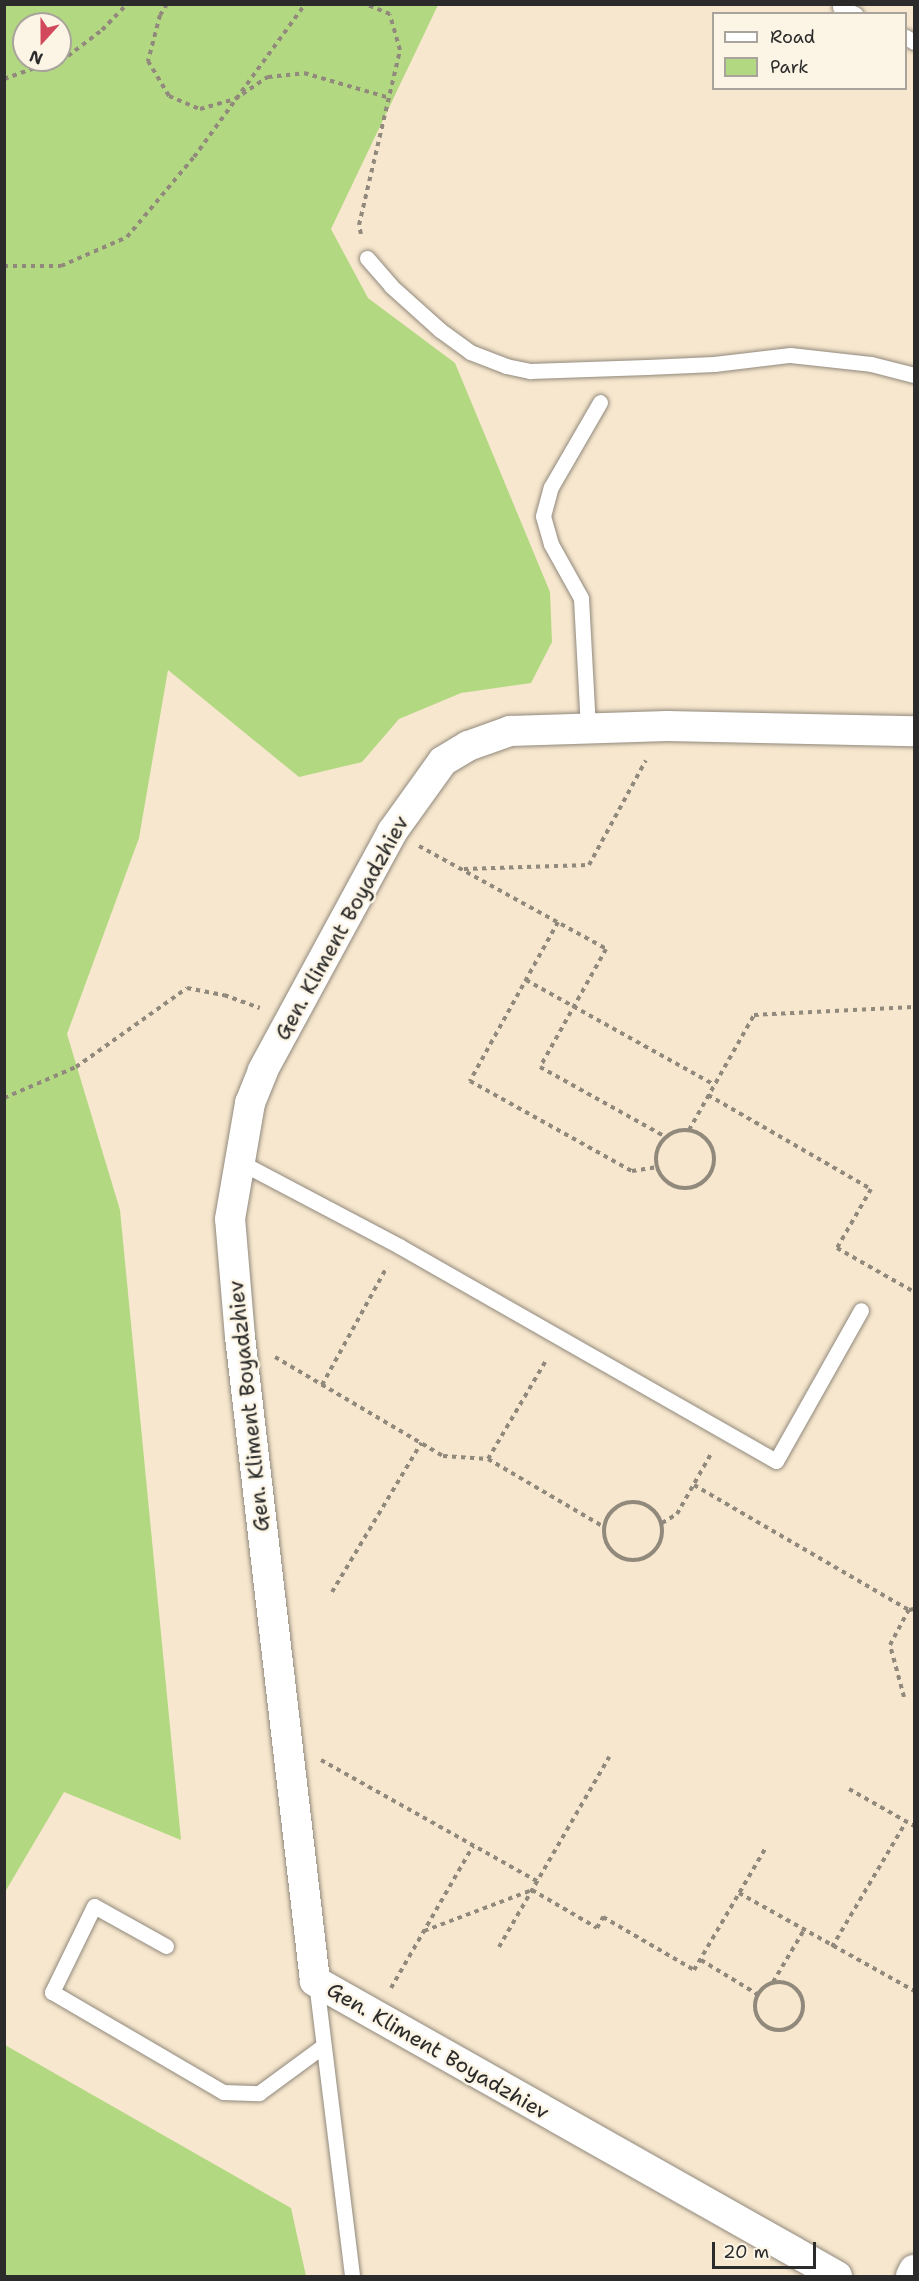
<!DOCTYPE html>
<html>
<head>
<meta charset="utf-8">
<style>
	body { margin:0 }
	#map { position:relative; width:919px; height:2281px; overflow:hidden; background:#f7e7ce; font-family:"Shantell Sans",sans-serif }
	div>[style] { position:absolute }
	.green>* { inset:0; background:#b3d882 }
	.path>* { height:4px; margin-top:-2px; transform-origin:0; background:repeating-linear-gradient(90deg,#91897c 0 4.5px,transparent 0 9px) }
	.path>.ring { margin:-2px; padding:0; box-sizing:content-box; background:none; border:4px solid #91897c; border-radius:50% }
	.roads { filter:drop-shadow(0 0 2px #91897c) drop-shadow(0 0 2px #91897c) }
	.lane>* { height:15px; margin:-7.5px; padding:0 7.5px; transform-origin:7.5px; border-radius:7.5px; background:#fff }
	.street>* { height:30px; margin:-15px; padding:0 15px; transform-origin:15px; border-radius:15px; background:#fff }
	span { translate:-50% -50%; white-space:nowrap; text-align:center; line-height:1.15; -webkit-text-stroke:5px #fcf5e5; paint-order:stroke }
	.street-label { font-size:21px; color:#2b2b2b }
	.frame { position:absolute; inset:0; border:6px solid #2b2b2b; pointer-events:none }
	.legend { position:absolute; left:712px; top:12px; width:195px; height:78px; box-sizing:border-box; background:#fcf5e5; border:2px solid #a8a49b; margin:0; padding:8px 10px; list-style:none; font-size:18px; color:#2b2b2b }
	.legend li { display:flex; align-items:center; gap:12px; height:30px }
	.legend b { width:30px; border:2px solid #a8a49b }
	.north { position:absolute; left:12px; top:12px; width:60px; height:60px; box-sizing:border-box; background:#fcf5e5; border:2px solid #a8a49b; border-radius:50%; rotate:201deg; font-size:16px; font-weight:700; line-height:24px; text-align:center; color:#2b2b2b }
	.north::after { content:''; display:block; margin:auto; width:21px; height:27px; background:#d1495b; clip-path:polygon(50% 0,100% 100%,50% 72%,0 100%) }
	.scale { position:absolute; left:712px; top:2242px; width:104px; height:27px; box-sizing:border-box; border:3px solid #2b2b2b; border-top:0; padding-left:8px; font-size:18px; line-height:21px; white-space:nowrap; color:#2b2b2b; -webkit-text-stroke:4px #fcf5e5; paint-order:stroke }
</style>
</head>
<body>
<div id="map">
	<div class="green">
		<i style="clip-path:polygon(evenodd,5px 4px,438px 5px,331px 229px,368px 298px,455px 363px,550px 592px,552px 642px,531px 683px,461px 693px,399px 719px,362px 762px,299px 777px,168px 670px,139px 838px,67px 1034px,120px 1210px,181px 1840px,64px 1792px,5px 1892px,5px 4px,24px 24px,60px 24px,60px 60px,24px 60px,24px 24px)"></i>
		<i style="clip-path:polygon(5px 2045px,291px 2208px,306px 2276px,5px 2276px)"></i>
	</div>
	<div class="path">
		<i style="left:167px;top:4px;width:13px;rotate:122deg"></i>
		<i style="left:160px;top:15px;width:48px;rotate:104.6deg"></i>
		<i style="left:148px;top:61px;width:41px;rotate:59deg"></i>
		<i style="left:169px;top:96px;width:34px;rotate:23deg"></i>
		<i style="left:200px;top:109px;width:36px;rotate:-16deg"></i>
		<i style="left:235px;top:99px;width:40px;rotate:-34deg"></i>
		<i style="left:268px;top:77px;width:36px;rotate:-6deg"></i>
		<i style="left:304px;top:73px;width:90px;rotate:16.2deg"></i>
		<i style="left:60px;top:59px;width:9px;rotate:-21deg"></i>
		<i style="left:68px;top:56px;width:43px;rotate:-37.4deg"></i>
		<i style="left:102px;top:30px;width:36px;rotate:-46deg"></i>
		<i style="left:4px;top:79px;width:56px;rotate:-19.7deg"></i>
		<i style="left:361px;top:234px;width:9px;rotate:-103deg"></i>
		<i style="left:359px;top:225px;width:180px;rotate:-76.8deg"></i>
		<i style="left:400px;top:50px;width:37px;rotate:-106deg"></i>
		<i style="left:390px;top:14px;width:27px;rotate:-158deg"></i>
		<i style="left:4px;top:266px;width:57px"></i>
		<i style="left:61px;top:266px;width:72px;rotate:-23.7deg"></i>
		<i style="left:127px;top:237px;width:104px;rotate:-50.1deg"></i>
		<i style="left:194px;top:157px;width:189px;rotate:-54deg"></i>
		<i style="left:419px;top:846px;width:213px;rotate:28.8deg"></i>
		<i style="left:606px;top:949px;width:135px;rotate:119.2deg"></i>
		<i style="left:540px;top:1067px;width:144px;rotate:29.1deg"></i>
		<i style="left:464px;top:869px;width:125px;rotate:-1.8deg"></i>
		<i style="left:589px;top:865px;width:119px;rotate:-61.5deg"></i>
		<i style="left:558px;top:922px;width:182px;rotate:119deg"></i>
		<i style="left:470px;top:1081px;width:185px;rotate:29.1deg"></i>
		<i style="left:632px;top:1171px;width:24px;rotate:-9deg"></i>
		<i style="left:526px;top:980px;width:216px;rotate:29.1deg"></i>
		<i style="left:708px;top:1095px;width:188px;rotate:30deg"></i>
		<i style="left:871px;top:1189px;width:68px;rotate:120deg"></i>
		<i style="left:837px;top:1248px;width:89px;rotate:29.7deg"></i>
		<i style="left:4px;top:1098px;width:78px;rotate:-23.3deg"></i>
		<i style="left:76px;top:1067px;width:136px;rotate:-35.4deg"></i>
		<i style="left:187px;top:988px;width:38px;rotate:11deg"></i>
		<i style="left:224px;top:995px;width:38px;rotate:20deg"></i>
		<i class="ring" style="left:656px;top:1130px;width:54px;height:54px"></i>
		<i style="left:689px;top:1130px;width:132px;rotate:-60.5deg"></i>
		<i style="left:754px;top:1015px;width:160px;rotate:-2.9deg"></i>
		<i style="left:275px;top:1357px;width:195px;rotate:30.5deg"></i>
		<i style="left:443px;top:1456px;width:45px;rotate:3.8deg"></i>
		<i style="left:488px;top:1459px;width:134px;rotate:30.4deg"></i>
		<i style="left:322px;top:1385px;width:135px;rotate:-61.2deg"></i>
		<i style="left:488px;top:1459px;width:116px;rotate:-59.5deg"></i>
		<i style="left:694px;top:1485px;width:249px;rotate:30.2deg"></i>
		<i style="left:909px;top:1610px;width:5px;rotate:-11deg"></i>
		<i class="ring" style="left:604px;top:1502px;width:54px;height:54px"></i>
		<i style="left:662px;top:1523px;width:17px;rotate:-31deg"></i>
		<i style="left:677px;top:1514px;width:71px;rotate:-60.6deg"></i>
		<i style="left:332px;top:1592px;width:174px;rotate:-59.1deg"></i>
		<i style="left:904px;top:1697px;width:54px;rotate:-105.1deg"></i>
		<i style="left:890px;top:1645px;width:40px;rotate:-62deg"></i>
		<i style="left:321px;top:1760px;width:248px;rotate:29.3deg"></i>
		<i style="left:849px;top:1789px;width:75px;rotate:29.6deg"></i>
		<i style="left:739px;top:1893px;width:201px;rotate:29.2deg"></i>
		<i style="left:424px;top:1931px;width:116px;rotate:-20.8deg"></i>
		<i style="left:532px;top:1890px;width:75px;rotate:30.3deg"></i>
		<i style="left:597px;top:1928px;width:13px;rotate:-61deg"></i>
		<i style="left:603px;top:1917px;width:105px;rotate:30.2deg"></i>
		<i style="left:694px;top:1970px;width:140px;rotate:-59.6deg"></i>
		<i style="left:499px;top:1947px;width:220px;rotate:-59.9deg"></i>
		<i style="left:832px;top:1947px;width:145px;rotate:-59.4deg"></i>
		<i style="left:701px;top:1960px;width:66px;rotate:31.3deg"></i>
		<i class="ring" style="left:755px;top:1982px;width:44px;height:44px"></i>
		<i style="left:773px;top:1982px;width:61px;rotate:-59.2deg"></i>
		<i style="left:391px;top:1988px;width:164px;rotate:-60deg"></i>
	</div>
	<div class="roads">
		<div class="lane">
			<i style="left:840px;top:7px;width:17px;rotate:25deg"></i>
			<i style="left:906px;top:37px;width:9px;rotate:32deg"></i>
			<i style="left:367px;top:258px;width:37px;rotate:49deg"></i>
			<i style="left:391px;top:286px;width:66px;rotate:41.9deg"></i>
			<i style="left:440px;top:330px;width:37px;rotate:36deg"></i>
			<i style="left:470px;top:352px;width:39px;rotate:21deg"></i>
			<i style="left:506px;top:366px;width:25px;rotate:12deg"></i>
			<i style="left:530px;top:371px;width:117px;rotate:-2deg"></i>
			<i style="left:647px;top:367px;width:67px;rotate:-2.6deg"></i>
			<i style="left:714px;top:364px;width:77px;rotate:-6.8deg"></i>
			<i style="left:790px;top:355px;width:81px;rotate:6.3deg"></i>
			<i style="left:871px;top:364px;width:44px;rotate:14.3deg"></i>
			<i style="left:588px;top:728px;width:130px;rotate:-93.1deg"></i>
			<i style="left:581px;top:598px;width:62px;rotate:-119.1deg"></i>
			<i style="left:551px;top:544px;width:29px;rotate:-106deg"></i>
			<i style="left:543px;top:516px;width:30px;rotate:-75deg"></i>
			<i style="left:551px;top:487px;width:98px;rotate:-60deg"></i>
			<i style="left:238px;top:1161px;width:182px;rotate:27.8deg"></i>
			<i style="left:399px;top:1246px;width:434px;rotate:29.7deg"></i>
			<i style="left:776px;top:1461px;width:173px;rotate:-60.6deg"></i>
			<i style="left:166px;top:1946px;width:82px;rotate:-150.9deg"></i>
			<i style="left:94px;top:1906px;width:96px;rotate:116deg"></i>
			<i style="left:52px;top:1992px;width:198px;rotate:30.3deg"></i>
			<i style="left:223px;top:2092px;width:36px;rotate:2deg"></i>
			<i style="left:259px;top:2093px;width:79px;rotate:-36.3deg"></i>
			<i style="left:316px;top:1982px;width:296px;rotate:83deg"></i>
		</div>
		<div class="street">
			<i style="left:837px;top:2276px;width:600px;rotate:-150.53deg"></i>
			<i style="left:315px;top:1981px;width:648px;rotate:-96.64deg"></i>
			<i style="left:240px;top:1337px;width:118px;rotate:-94.8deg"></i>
			<i style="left:230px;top:1219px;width:118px;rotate:-80.2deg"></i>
			<i style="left:250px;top:1103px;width:35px;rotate:-68deg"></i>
			<i style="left:263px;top:1070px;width:271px;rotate:-61.5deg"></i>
			<i style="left:392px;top:832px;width:87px;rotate:-54.3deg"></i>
			<i style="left:443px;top:761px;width:29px;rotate:-31deg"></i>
			<i style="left:468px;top:746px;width:45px;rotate:-19.7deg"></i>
			<i style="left:510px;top:731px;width:157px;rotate:-1.8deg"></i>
			<i style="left:667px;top:726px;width:247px;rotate:1.2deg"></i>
			<i style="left:911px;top:2276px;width:7px;rotate:-63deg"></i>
		</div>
	</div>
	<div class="street-label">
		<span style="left:342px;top:928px;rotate:-61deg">Gen. Kliment Boyadzhiev</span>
		<span style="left:249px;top:1406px;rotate:-96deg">Gen. Kliment Boyadzhiev</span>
		<span style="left:438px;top:2051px;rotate:30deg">Gen. Kliment Boyadzhiev</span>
	</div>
	<div class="frame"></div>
	<ul class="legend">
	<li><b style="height:8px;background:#fff"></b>Road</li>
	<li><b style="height:16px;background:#b3d882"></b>Park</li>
	</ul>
	<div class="north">N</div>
	<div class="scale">20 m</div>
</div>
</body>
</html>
